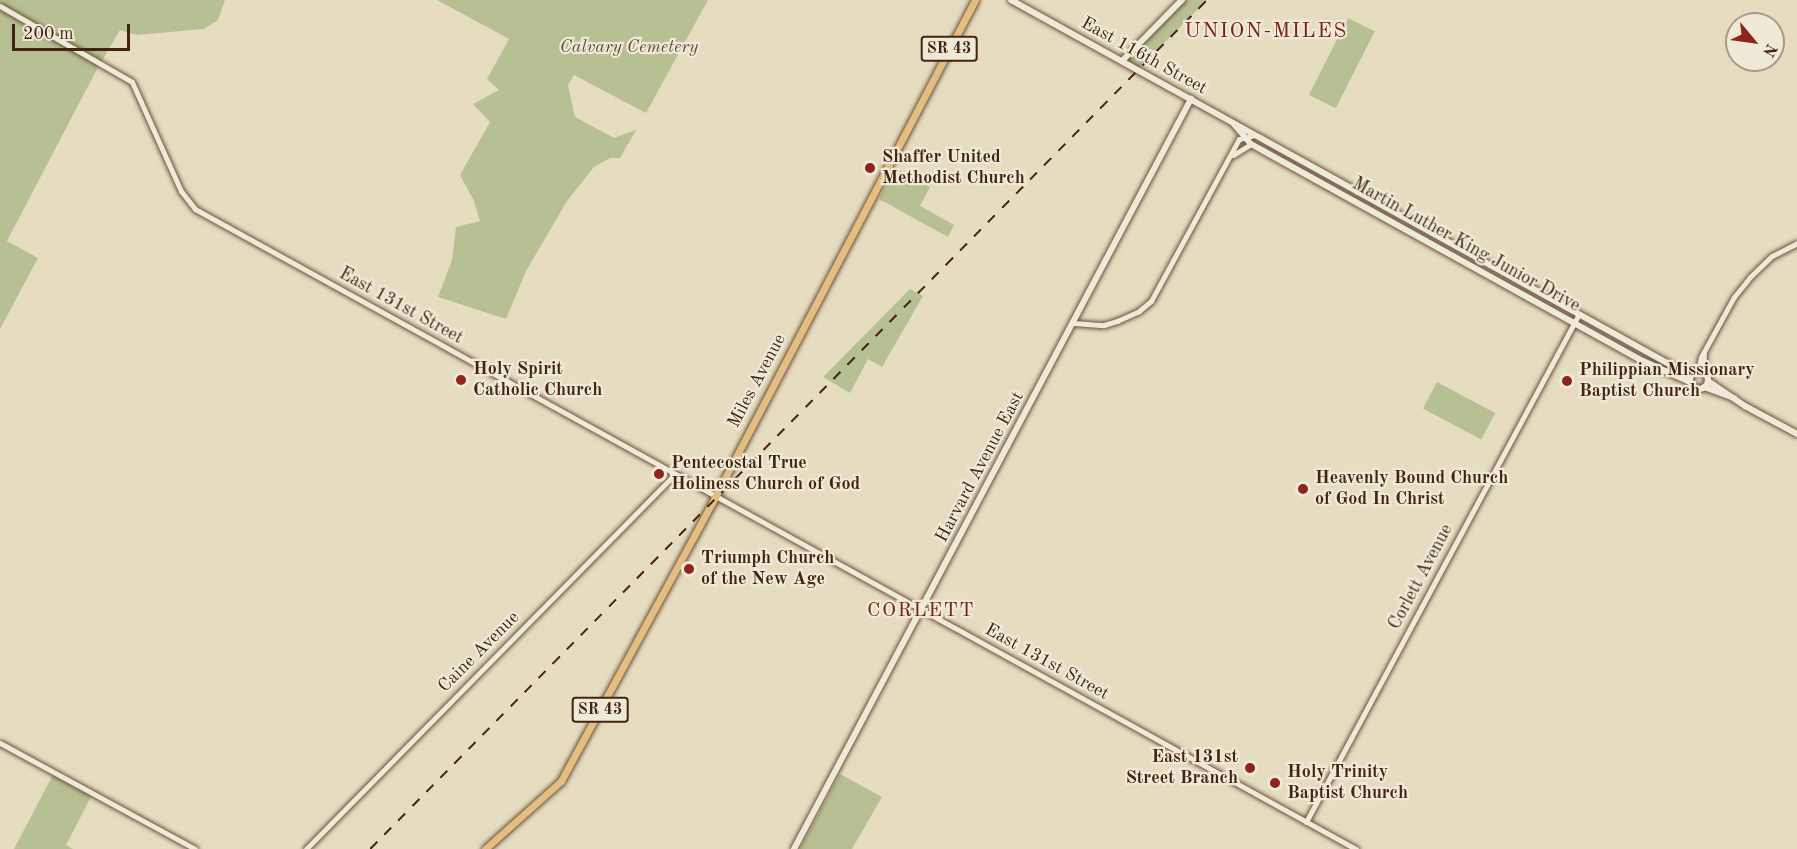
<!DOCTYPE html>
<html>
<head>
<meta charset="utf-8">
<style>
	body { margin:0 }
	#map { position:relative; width:1797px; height:849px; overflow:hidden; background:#e6ddc1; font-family:"Old Standard TT",serif }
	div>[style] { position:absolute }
	.green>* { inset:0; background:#b7c092; transform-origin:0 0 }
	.roads { filter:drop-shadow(0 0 2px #6c523c) drop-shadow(0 0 2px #6c523c) }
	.tertiary>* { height:5px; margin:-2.5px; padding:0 2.5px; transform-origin:2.5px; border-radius:2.5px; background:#efe9d7 }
	.secondary>* { height:6px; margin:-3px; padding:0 3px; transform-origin:3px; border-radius:3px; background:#efe9d7 }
	.secondary>.ring { margin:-3px; padding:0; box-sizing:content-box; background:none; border:6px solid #efe9d7; border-radius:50% }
	.primary>* { height:7px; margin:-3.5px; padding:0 3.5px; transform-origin:3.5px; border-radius:3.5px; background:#e3be80 }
	.rail>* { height:1.5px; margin-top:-0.75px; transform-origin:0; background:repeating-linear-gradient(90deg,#442410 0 10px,transparent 0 20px) }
	.dots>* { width:16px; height:16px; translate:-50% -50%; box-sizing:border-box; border:3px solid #efe9d7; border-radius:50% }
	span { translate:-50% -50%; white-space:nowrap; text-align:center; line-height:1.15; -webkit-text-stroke:4.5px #efe9d7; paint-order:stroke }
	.shield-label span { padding:2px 4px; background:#efe9d7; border:2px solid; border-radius:4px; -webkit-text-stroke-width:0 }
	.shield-label { font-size:16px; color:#442410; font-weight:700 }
	.park-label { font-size:18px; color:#614b30; font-style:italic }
	.street-label { font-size:18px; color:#442410 }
	.poi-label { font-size:18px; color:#442410; font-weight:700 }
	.left { translate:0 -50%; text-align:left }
	.right { translate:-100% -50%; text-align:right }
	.neighbourhood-label { font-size:20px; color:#7a1f14; letter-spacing:1.5px }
	.quarter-label { font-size:21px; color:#7a1f14; letter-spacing:1.5px }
	.north { position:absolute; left:1725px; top:12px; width:60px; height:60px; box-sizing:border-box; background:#efe9d7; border:2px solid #ab9a87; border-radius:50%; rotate:119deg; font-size:16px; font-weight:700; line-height:24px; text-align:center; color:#442410 }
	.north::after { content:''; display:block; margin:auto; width:21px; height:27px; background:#8f2418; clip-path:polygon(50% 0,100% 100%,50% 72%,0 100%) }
	.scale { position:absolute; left:12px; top:24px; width:118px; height:27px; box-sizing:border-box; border:3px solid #442410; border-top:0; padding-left:8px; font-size:18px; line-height:21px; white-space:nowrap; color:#442410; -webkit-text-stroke:4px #efe9d7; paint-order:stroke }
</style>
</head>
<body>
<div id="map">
	<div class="green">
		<i style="clip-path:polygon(0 0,225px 0,218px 20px,204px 29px,137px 35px,120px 30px,97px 69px,7px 241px,38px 258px,0 329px)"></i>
		<i style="clip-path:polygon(437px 0,708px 0,646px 113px,574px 75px,568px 85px,575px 117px,614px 138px,636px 130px,620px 158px,610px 158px,594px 167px,567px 201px,526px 271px,506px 319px,438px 297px,452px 260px,456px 227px,480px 221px,474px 201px,460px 175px,490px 122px,473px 104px,499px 90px,487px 79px,509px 39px)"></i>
		<i style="clip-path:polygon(1182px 0,1207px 0,1137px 70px,1122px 61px)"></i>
		<i style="left:1348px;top:18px;width:30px;height:86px;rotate:27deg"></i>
		<i style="clip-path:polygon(896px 168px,930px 187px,920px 206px,954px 225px,948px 237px,879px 199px)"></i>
		<i style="clip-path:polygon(910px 289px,923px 296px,882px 367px,868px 359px,850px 393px,823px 377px)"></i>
		<i style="left:1437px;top:382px;width:66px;height:30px;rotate:28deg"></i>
		<i style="clip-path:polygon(55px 771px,93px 793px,66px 845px,73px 849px,14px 849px)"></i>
		<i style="clip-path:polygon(840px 774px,882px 797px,852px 849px,800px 849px)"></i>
	</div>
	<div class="roads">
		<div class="tertiary">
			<i style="left:0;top:6px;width:152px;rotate:29.9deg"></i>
			<i style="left:132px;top:82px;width:120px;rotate:65.8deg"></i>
			<i style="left:181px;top:191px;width:23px;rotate:52deg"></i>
			<i style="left:195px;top:209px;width:1326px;rotate:28.87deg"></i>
			<i style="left:1233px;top:155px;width:21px;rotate:-31deg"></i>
			<i style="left:1073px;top:323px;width:31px;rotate:4deg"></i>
			<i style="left:1104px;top:325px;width:14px;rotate:-17deg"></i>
			<i style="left:1117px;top:321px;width:24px;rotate:-24deg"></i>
			<i style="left:1139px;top:311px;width:16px;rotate:-40deg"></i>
			<i style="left:1151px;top:301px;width:184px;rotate:-61.5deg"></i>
			<i style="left:1239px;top:139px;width:16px;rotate:-14deg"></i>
			<i style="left:1698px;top:371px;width:14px;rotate:-78deg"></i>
			<i style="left:1701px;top:357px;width:68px;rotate:-61.2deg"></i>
			<i style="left:1734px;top:297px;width:26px;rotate:-51deg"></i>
			<i style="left:1750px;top:277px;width:30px;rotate:-44deg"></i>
			<i style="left:1772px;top:256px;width:28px;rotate:-27deg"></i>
			<i style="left:1703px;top:372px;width:19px;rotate:-87deg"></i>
			<i style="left:0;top:743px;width:222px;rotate:28.5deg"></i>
			<i style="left:1306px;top:822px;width:577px;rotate:-61.75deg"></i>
			<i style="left:306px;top:849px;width:525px;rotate:-45.46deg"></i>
		</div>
		<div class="secondary">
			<i style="left:1011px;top:0;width:762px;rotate:28.95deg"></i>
			<i style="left:1678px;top:369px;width:16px;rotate:14deg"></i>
			<i style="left:1122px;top:61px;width:86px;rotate:-45.5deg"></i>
			<i style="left:1234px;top:124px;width:26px;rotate:50deg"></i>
			<i style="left:1251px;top:144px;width:448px;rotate:29deg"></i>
			<i style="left:1643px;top:361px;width:51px;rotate:24.1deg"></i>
			<i class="ring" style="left:1690px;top:371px;width:12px;height:12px"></i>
			<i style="left:1708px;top:381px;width:45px;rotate:34deg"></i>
			<i style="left:1745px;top:406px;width:59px;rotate:28.3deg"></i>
			<i style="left:1704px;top:387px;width:32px;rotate:20deg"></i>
			<i style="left:794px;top:849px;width:849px;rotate:-62.11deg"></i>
		</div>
		<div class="primary">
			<i style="left:485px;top:849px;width:102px;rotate:-41.8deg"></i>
			<i style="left:561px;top:781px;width:323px;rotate:-61.5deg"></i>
			<i style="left:715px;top:497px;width:561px;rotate:-62.38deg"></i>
		</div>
	</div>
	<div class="rail">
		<i style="left:370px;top:849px;width:1192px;rotate:-45.41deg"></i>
	</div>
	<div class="dots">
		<i style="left:870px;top:168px;background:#8f2418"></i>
		<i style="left:461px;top:380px;background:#8f2418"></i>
		<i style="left:1567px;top:381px;background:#8f2418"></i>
		<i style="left:659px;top:474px;background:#8f2418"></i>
		<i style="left:1303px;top:489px;background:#8f2418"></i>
		<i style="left:689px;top:569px;background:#8f2418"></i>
		<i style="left:1250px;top:768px;background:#8f2418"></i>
		<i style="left:1275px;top:783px;background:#8f2418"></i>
	</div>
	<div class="shield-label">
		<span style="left:949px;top:49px">SR 43</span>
		<span style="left:600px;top:710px">SR 43</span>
	</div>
	<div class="park-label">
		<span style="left:629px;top:47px">Calvary Cemetery</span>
	</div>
	<div class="street-label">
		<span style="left:1144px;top:56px;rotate:29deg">East 116th Street</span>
		<span style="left:1466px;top:245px;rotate:29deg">Martin Luther King Junior Drive</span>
		<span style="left:401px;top:306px;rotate:29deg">East 131st Street</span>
		<span style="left:757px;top:381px;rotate:-62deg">Miles Avenue</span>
		<span style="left:980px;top:467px;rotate:-62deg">Harvard Avenue East</span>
		<span style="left:1421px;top:577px;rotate:-62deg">Corlett Avenue</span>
		<span style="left:479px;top:652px;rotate:-45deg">Caine Avenue</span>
		<span style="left:1047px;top:662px;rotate:29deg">East 131st Street</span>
	</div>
	<div class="poi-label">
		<span class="left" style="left:882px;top:168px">Shaffer United<br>Methodist Church</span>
		<span class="left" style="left:473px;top:380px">Holy Spirit<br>Catholic Church</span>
		<span class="left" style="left:1579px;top:381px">Philippian Missionary<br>Baptist Church</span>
		<span class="left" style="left:671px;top:474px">Pentecostal True<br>Holiness Church of God</span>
		<span class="left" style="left:1315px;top:489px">Heavenly Bound Church<br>of God In Christ</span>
		<span class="left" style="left:701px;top:569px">Triumph Church<br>of the New Age</span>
		<span class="right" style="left:1238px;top:768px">East 131st<br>Street Branch</span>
		<span class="left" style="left:1287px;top:783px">Holy Trinity<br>Baptist Church</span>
	</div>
	<div class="neighbourhood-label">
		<span style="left:921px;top:611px">CORLETT</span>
	</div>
	<div class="quarter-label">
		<span style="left:1266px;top:32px">UNION-MILES</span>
	</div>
	<div class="north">N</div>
	<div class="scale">200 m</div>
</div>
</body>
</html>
